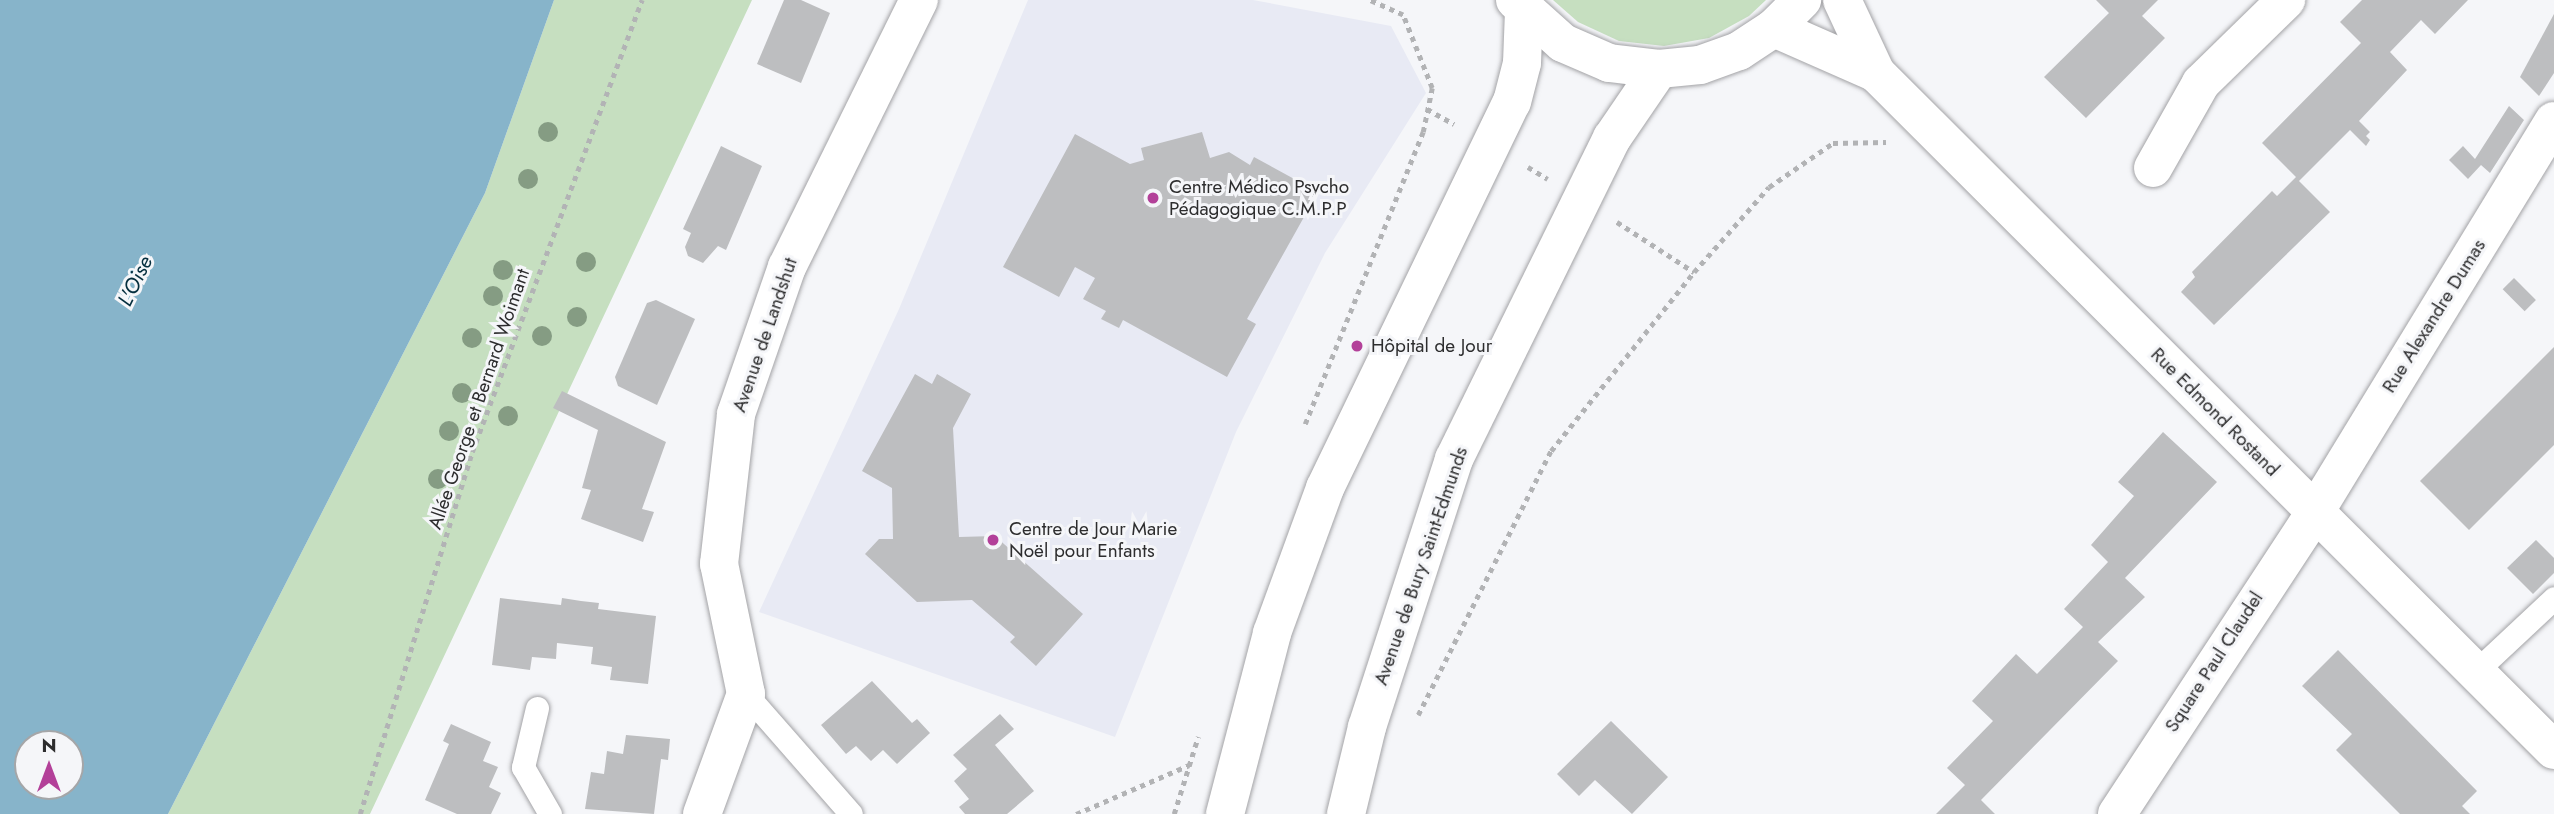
<!DOCTYPE html>
<html>
<head>
<meta charset="utf-8">
<style>
	body { margin:0 }
	#map { position:relative; width:2554px; height:814px; overflow:hidden; background:#f5f6f9; font-family:Jost,sans-serif }
	div>[style] { position:absolute }
	.built>* { inset:0; background:#e8eaf4 }
	.green>* { inset:0; background:#c6dfc0 }
	.water>* { inset:0; background:#87b4ca }
	.building>* { inset:0; background:#bdbec0; transform-origin:0 0 }
	.path>* { height:4.5px; margin-top:-2.25px; transform-origin:0; background:repeating-linear-gradient(90deg,#b2b3b5 0 5px,transparent 0 10px) }
	.roads { filter:drop-shadow(0 0 2px #a3a3a6) drop-shadow(0 0 2px #a3a3a6) }
	.service>* { height:23px; margin:-11.5px; padding:0 11.5px; transform-origin:11.5px; border-radius:11.5px; background:#fff }
	.minor>* { height:38px; margin:-19px; padding:0 19px; transform-origin:19px; border-radius:19px; background:#fff }
	.secondary>* { height:38px; margin:-19px; padding:0 19px; transform-origin:19px; border-radius:19px; background:#fff }
	.trees>* { width:20px; height:20px; margin:-10px; border-radius:50%; background:#859c83 }
	.dots>* { width:19px; height:19px; translate:-50% -50%; box-sizing:border-box; border:4px solid #f5f6f9; border-radius:50% }
	span { translate:-50% -50%; white-space:nowrap; text-align:center; line-height:1.15; -webkit-text-stroke:6px #f5f6f9; paint-order:stroke }
	.poi-label { font-size:19px; color:#2d2d2e }
	.left { translate:0 -50%; text-align:left }
	.street-label { font-size:19px; color:#2d2d2e }
	.water-label { font-size:21px; color:#042e3e; font-style:italic }
	.north { position:absolute; left:14px; top:730px; width:70px; height:70px; box-sizing:border-box; background:#f5f6f9; border:2px solid #a5a6a8; border-radius:50%; rotate:0deg; font-size:19px; font-weight:700; line-height:28px; text-align:center; color:#2d2d2e }
	.north::after { content:''; display:block; margin:auto; width:24px; height:32px; background:#b34099; clip-path:polygon(50% 0,100% 100%,50% 72%,0 100%) }
</style>
</head>
<body>
<div id="map">
	<div class="built">
		<i style="clip-path:polygon(1028px 0,1253px 0,1391px 26px,1426px 93px,1325px 253px,1236px 432px,1115px 737px,759px 612px,899px 309px)"></i>
	</div>
	<div class="green">
		<i style="clip-path:polygon(554px 0,752px 0,370px 814px,168px 814px,485px 193px)"></i>
		<i style="clip-path:polygon(1553px 0,1766px 0,1749px 16px,1709px 38px,1664px 46px,1619px 41px,1578px 22px)"></i>
	</div>
	<div class="water">
		<i style="clip-path:polygon(evenodd,0 0,554px 0,485px 193px,168px 814px,0 814px,0 0,28px 744px,70px 744px,70px 786px,28px 786px,28px 744px)"></i>
	</div>
	<div class="building">
		<i style="clip-path:polygon(784px 0,801px 0,830px 13px,801px 83px,757px 64px)"></i>
		<i style="clip-path:polygon(2096px 0,2158px 0,2142px 16px,2165px 38px,2086px 118px,2044px 77px,2109px 13px)"></i>
		<i style="clip-path:polygon(2362px 0,2468px 0,2435px 34px,2421px 20px,2390px 52px,2407px 70px,2359px 121px,2370px 132px,2366px 136px,2370px 140px,2366px 146px,2350px 130px,2299px 181px,2330px 212px,2214px 325px,2181px 292px,2195px 277px,2192px 272px,2272px 191px,2277px 196px,2296px 177px,2262px 143px,2361px 43px,2340px 22px)"></i>
		<i style="clip-path:polygon(2554px 14px,2554px 73px,2539px 96px,2520px 77px)"></i>
		<i style="clip-path:polygon(2509px 106px,2524px 120px,2490px 173px,2481px 165px,2468px 179px,2449px 160px,2463px 146px,2475px 159px)"></i>
		<i style="clip-path:polygon(1202px 132px,1210px 158px,1229px 152px,1250px 165px,1254px 157px,1318px 192px,1247px 319px,1256px 324px,1227px 377px,1123px 320px,1119px 328px,1101px 319px,1106px 311px,1083px 299px,1095px 278px,1075px 267px,1059px 297px,1003px 267px,1075px 134px,1130px 164px,1144px 160px,1141px 148px)"></i>
		<i style="clip-path:polygon(721px 146px,762px 166px,726px 250px,718px 246px,703px 263px,688px 256px,685px 247px,691px 233px,683px 229px)"></i>
		<i style="left:2514px;top:278px;width:31px;height:16px;rotate:45deg"></i>
		<i style="clip-path:polygon(656px 300px,695px 319px,657px 405px,618px 386px,615px 377px,647px 303px)"></i>
		<i style="clip-path:polygon(2554px 347px,2554px 445px,2469px 530px,2420px 481px)"></i>
		<i style="clip-path:polygon(915px 374px,932px 384px,937px 374px,971px 394px,953px 428px,959px 537px,995px 536px,1083px 614px,1036px 666px,1010px 642px,1015px 637px,972px 600px,917px 602px,865px 554px,879px 539px,893px 539px,892px 488px,862px 471px)"></i>
		<i style="clip-path:polygon(562px 391px,666px 442px,642px 509px,654px 512px,643px 542px,581px 519px,591px 490px,582px 488px,598px 430px,553px 408px)"></i>
		<i style="clip-path:polygon(2163px 432px,2217px 482px,2125px 578px,2145px 597px,2098px 642px,2118px 661px,1981px 800px,1995px 814px,1936px 814px,1965px 785px,1947px 768px,1993px 721px,1972px 701px,2016px 654px,2037px 674px,2083px 627px,2064px 609px,2108px 562px,2091px 545px,2134px 496px,2118px 482px)"></i>
		<i style="clip-path:polygon(2536px 540px,2554px 558px,2554px 573px,2533px 594px,2507px 568px)"></i>
		<i style="clip-path:polygon(500px 598px,561px 605px,562px 598px,581px 601px,599px 603px,598px 609px,656px 616px,648px 684px,610px 680px,612px 667px,591px 664px,593px 647px,557px 643px,556px 659px,532px 657px,530px 670px,492px 665px)"></i>
		<i style="clip-path:polygon(2338px 650px,2477px 791px,2462px 806px,2470px 814px,2400px 814px,2336px 750px,2352px 734px,2302px 686px)"></i>
		<i style="clip-path:polygon(872px 681px,912px 723px,917px 719px,930px 733px,897px 764px,883px 750px,871px 761px,856px 746px,846px 754px,821px 725px)"></i>
		<i style="clip-path:polygon(1000px 714px,1014px 729px,995px 745px,1034px 791px,1007px 814px,965px 814px,959px 807px,969px 799px,954px 781px,967px 769px,953px 755px)"></i>
		<i style="clip-path:polygon(1611px 721px,1668px 777px,1632px 814px,1595px 780px,1579px 796px,1557px 774px)"></i>
		<i style="clip-path:polygon(451px 724px,491px 742px,483px 761px,498px 767px,489px 787px,501px 793px,491px 814px,457px 814px,425px 800px,449px 744px,443px 741px)"></i>
		<i style="clip-path:polygon(626px 735px,670px 739px,668px 760px,661px 759px,654px 814px,585px 809px,591px 772px,604px 774px,607px 751px,623px 754px)"></i>
	</div>
	<div class="path">
		<i style="left:1427px;top:109px;width:31px;rotate:29deg"></i>
		<i style="left:1528px;top:167px;width:23px;rotate:31deg"></i>
		<i style="left:1617px;top:222px;width:92px;rotate:33deg"></i>
		<i style="left:1305px;top:424px;width:315px;rotate:-68deg"></i>
		<i style="left:1423px;top:132px;width:45px;rotate:-78.4deg"></i>
		<i style="left:1432px;top:88px;width:79px;rotate:-111.7deg"></i>
		<i style="left:1403px;top:15px;width:36px;rotate:-156deg"></i>
		<i style="left:1418px;top:715px;width:296px;rotate:-63.3deg"></i>
		<i style="left:1551px;top:451px;width:229px;rotate:-51.4deg"></i>
		<i style="left:1694px;top:272px;width:113px;rotate:-48.6deg"></i>
		<i style="left:1769px;top:187px;width:78px;rotate:-34.5deg"></i>
		<i style="left:1833px;top:143px;width:53px;rotate:-1.1deg"></i>
		<i style="left:360px;top:814px;width:379px;rotate:-72.8deg"></i>
		<i style="left:472px;top:452px;width:483px;rotate:-69.4deg"></i>
		<i style="left:1076px;top:814px;width:123px;rotate:-23.4deg"></i>
		<i style="left:1174px;top:814px;width:81px;rotate:-72.7deg"></i>
	</div>
	<div class="roads">
		<div class="service">
			<i style="left:2475px;top:672px;width:108px;rotate:-43.1deg"></i>
			<i style="left:746px;top:694px;width:159px;rotate:48.8deg"></i>
			<i style="left:537px;top:708px;width:61px;rotate:103.3deg"></i>
			<i style="left:523px;top:767px;width:54px;rotate:60.1deg"></i>
		</div>
		<div class="minor">
			<i style="left:1842px;top:0;width:81px;rotate:65deg"></i>
			<i style="left:1876px;top:73px;width:958px;rotate:44.96deg"></i>
			<i style="left:1774px;top:28px;width:111px;rotate:23.8deg"></i>
			<i style="left:2153px;top:168px;width:98px;rotate:-60.5deg"></i>
			<i style="left:2201px;top:83px;width:119px;rotate:-44.3deg"></i>
			<i style="left:702px;top:814px;width:128px;rotate:-69.9deg"></i>
			<i style="left:746px;top:694px;width:133px;rotate:-101.7deg"></i>
			<i style="left:719px;top:564px;width:151px;rotate:-83.5deg"></i>
			<i style="left:736px;top:414px;width:156px;rotate:-70.9deg"></i>
			<i style="left:787px;top:267px;width:298px;rotate:-63.7deg"></i>
			<i style="left:2117px;top:814px;width:361px;rotate:-56.7deg"></i>
			<i style="left:2315px;top:512px;width:458px;rotate:-58.6deg"></i>
		</div>
		<div class="secondary">
			<i style="left:1515px;top:0;width:64px;rotate:41.9deg"></i>
			<i style="left:1563px;top:43px;width:50px;rotate:23.5deg"></i>
			<i style="left:1609px;top:63px;width:50px;rotate:6.8deg"></i>
			<i style="left:1659px;top:69px;width:41px;rotate:-5.6deg"></i>
			<i style="left:1700px;top:65px;width:41px;rotate:-19.7deg"></i>
			<i style="left:1739px;top:51px;width:42px;rotate:-33.3deg"></i>
			<i style="left:1774px;top:28px;width:40px;rotate:-45deg"></i>
			<i style="left:1225px;top:814px;width:187px;rotate:-75.4deg"></i>
			<i style="left:1272px;top:633px;width:154px;rotate:-69.9deg"></i>
			<i style="left:1325px;top:488px;width:429px;rotate:-64.2deg"></i>
			<i style="left:1512px;top:102px;width:40px;rotate:-75.6deg"></i>
			<i style="left:1522px;top:63px;width:52px;rotate:-87.8deg"></i>
			<i style="left:1346px;top:814px;width:89px;rotate:-76.4deg"></i>
			<i style="left:1367px;top:727px;width:282px;rotate:-72deg"></i>
			<i style="left:1454px;top:459px;width:358px;rotate:-63.8deg"></i>
			<i style="left:1612px;top:138px;width:83px;rotate:-55.7deg"></i>
		</div>
	</div>
	<div class="trees">
		<i style="left:548px;top:132px"></i>
		<i style="left:528px;top:179px"></i>
		<i style="left:586px;top:262px"></i>
		<i style="left:503px;top:270px"></i>
		<i style="left:493px;top:296px"></i>
		<i style="left:577px;top:317px"></i>
		<i style="left:542px;top:336px"></i>
		<i style="left:472px;top:338px"></i>
		<i style="left:462px;top:393px"></i>
		<i style="left:508px;top:416px"></i>
		<i style="left:449px;top:431px"></i>
		<i style="left:438px;top:479px"></i>
	</div>
	<div class="dots">
		<i style="left:1153px;top:198px;background:#b34099"></i>
		<i style="left:1357px;top:346px;background:#b34099"></i>
		<i style="left:993px;top:540px;background:#b34099"></i>
	</div>
	<div class="poi-label">
		<span class="left" style="left:1169px;top:198px">Centre Médico Psycho<br>Pédagogique C.M.P.P</span>
		<span class="left" style="left:1371px;top:346px">Hôpital de Jour</span>
		<span class="left" style="left:1009px;top:540px">Centre de Jour Marie<br>Noël pour Enfants</span>
	</div>
	<div class="street-label">
		<span style="left:2434px;top:316px;rotate:-58deg">Rue Alexandre Dumas</span>
		<span style="left:765px;top:335px;rotate:-71deg">Avenue de Landshut</span>
		<span style="left:479px;top:399px;rotate:-71deg">Allée George et Bernard Woimant</span>
		<span style="left:2215px;top:412px;rotate:45deg">Rue Edmond Rostand</span>
		<span style="left:1421px;top:566px;rotate:-71deg">Avenue de Bury Saint-Edmunds</span>
		<span style="left:2214px;top:662px;rotate:-57deg">Square Paul Claudel</span>
	</div>
	<div class="water-label">
		<span style="left:135px;top:281px;rotate:-64deg">L'Oise</span>
	</div>
	<div class="north">N</div>
</div>
</body>
</html>
